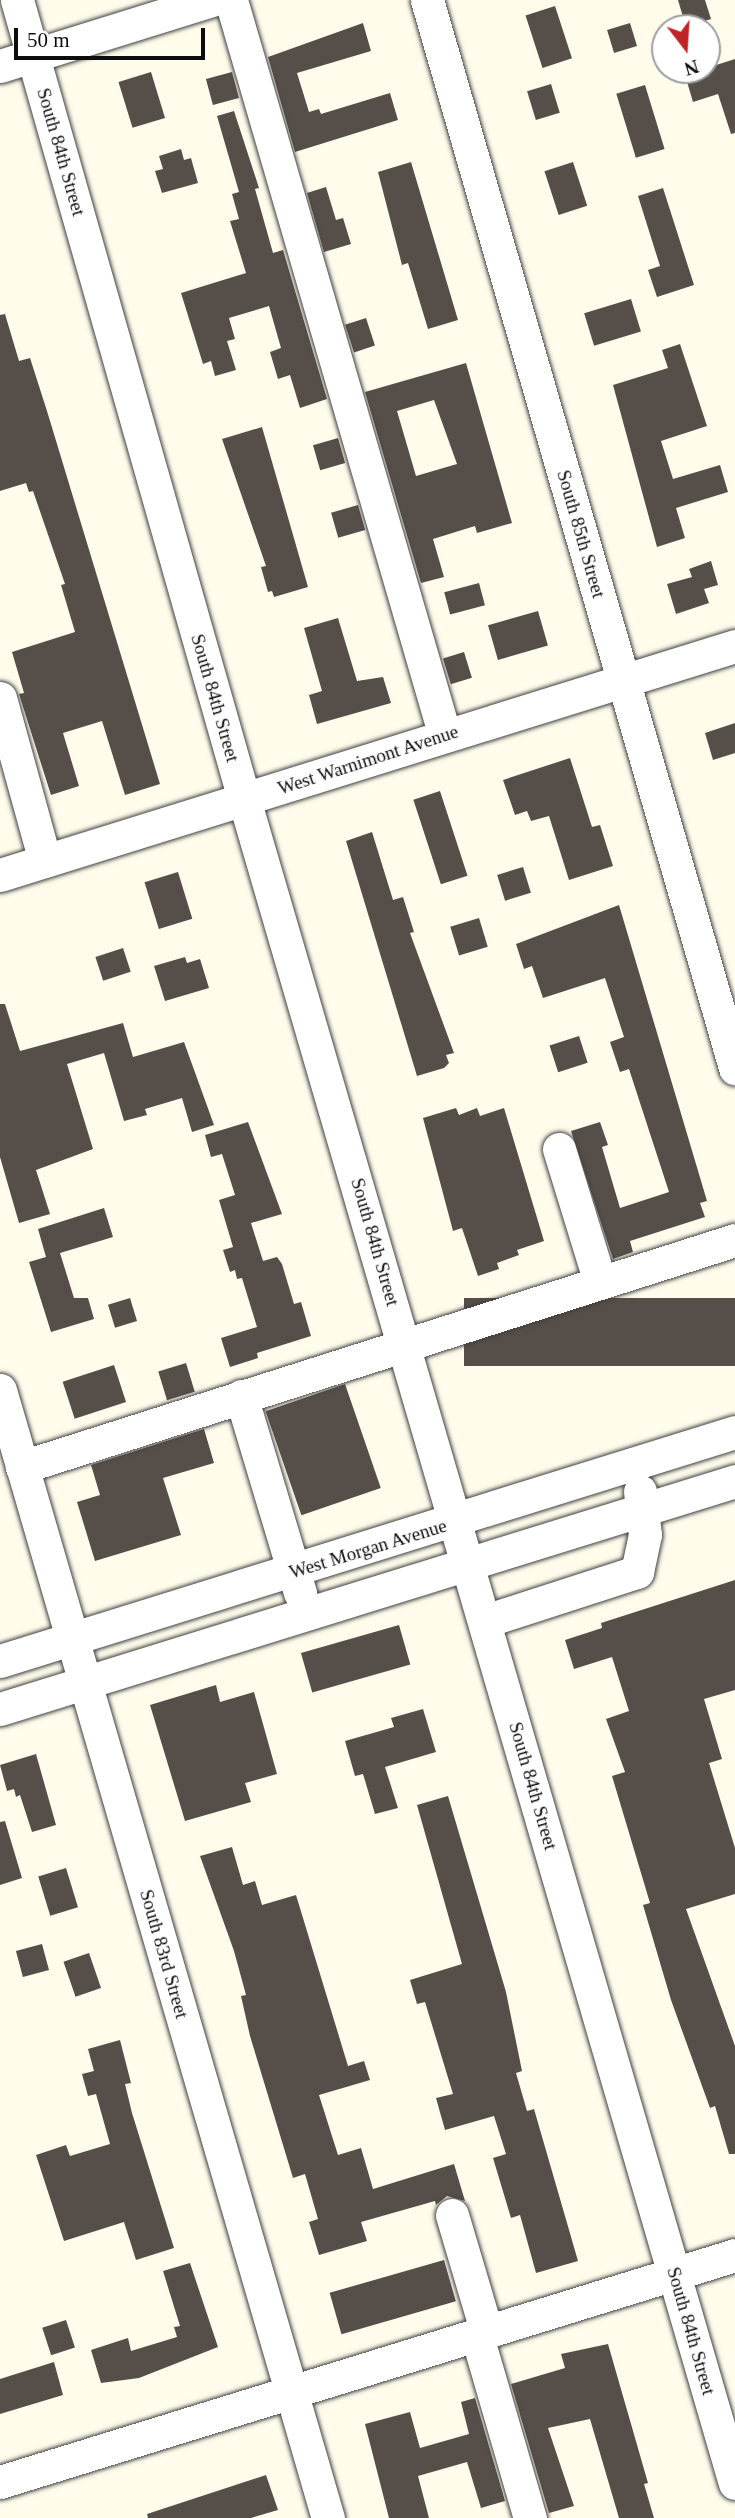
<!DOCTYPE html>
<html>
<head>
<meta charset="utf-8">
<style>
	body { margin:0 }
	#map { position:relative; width:735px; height:2518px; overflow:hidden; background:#fffcec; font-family:Georgia,serif }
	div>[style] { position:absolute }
	.building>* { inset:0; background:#564e49; transform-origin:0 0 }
	.roads { filter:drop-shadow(0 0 2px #404040) drop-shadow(0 0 2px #404040) }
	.minor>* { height:33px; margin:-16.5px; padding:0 16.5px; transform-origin:16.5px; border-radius:16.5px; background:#fff }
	span { translate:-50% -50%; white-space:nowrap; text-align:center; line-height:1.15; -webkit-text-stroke:7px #fff; paint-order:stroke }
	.street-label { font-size:19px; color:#0d0d0d }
	.north { position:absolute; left:651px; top:14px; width:70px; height:70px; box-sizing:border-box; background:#fff; border:2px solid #9e9e9e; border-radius:50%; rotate:163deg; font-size:19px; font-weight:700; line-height:28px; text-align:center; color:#0d0d0d }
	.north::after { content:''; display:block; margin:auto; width:24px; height:32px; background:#bf2326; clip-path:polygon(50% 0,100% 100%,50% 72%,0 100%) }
	.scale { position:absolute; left:14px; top:28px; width:191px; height:32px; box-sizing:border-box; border:4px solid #0d0d0d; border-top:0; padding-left:9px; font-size:21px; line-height:24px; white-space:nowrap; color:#0d0d0d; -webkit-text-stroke:5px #fff; paint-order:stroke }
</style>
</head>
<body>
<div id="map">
	<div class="building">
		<i style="clip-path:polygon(678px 0,705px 0,711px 19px,686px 27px)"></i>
		<i style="left:555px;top:6px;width:55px;height:31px;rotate:72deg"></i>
		<i style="clip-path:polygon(363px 23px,371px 51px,297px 73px,309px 112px,319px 109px,321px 114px,390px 93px,398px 120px,295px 152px,268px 57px)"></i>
		<i style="left:630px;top:23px;width:24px;height:24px;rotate:73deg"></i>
		<i style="clip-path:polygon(735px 59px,735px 133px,731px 134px,718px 94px,693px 102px,685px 75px)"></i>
		<i style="left:151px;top:72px;width:48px;height:34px;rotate:73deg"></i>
		<i style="left:232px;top:72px;width:27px;height:27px;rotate:75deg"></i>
		<i style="left:551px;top:84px;width:30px;height:25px;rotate:73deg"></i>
		<i style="left:645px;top:85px;width:67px;height:30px;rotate:73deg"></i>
		<i style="clip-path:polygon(234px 111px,259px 188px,255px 189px,273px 253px,283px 250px,327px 399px,300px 408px,290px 375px,278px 379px,270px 352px,281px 348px,269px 306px,229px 318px,235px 339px,227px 341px,236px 370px,215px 376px,211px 361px,203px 364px,181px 293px,246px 273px,230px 221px,239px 219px,232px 194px,239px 192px,217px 116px)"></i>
		<i style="clip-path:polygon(181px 149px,184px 160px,191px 158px,198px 183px,162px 193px,155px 171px,163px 169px,159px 156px)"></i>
		<i style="clip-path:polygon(411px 162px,458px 320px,428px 329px,408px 263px,402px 265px,378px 172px)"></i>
		<i style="left:573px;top:162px;width:46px;height:30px;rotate:72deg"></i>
		<i style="clip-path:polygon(326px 187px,336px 220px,343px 218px,351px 244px,324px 252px,307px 193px)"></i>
		<i style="clip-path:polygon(663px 188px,694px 285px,657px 297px,648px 270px,660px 266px,638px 196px)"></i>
		<i style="left:631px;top:299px;width:34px;height:49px;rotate:73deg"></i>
		<i style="clip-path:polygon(5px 314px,19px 361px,30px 358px,47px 411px,160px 784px,125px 795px,102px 721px,63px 733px,79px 786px,51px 795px,19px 694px,24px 693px,12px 652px,75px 632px,61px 585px,65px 584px,33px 491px,29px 492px,26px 483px,0 491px,0 315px)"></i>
		<i style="left:366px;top:318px;width:29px;height:22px;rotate:72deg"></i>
		<i style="clip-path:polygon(680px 344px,707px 426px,661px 441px,673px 479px,720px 465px,728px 492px,676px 508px,685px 538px,657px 547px,613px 385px,668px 368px,662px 350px)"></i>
		<i style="clip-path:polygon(evenodd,466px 363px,512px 523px,477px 533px,475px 526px,433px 539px,444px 577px,421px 583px,365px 392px,466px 363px,434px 400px,457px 464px,416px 476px,397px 411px,434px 400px)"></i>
		<i style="clip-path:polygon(262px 427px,308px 587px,274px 597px,272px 591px,268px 592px,261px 567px,266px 566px,222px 439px)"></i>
		<i style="left:338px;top:438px;width:26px;height:26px;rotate:74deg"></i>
		<i style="left:358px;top:505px;width:26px;height:28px;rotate:74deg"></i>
		<i style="clip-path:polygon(711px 561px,718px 585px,704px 589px,709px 603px,676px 614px,667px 584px,692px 577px,689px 569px)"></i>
		<i style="left:479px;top:583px;width:23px;height:36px;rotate:75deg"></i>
		<i style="left:538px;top:611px;width:36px;height:52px;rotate:74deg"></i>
		<i style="clip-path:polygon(338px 618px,357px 681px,383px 677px,391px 703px,317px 724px,309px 695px,322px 691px,304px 628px)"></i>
		<i style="left:464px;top:652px;width:27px;height:22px;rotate:73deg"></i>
		<i style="clip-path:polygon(735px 723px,735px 753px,713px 760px,705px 733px)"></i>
		<i style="clip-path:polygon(570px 758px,592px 827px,600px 825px,613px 866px,569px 880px,549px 816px,531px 821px,527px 811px,515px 815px,503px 780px)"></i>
		<i style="left:440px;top:791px;width:89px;height:28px;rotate:72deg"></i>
		<i style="clip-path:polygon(372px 832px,393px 900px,403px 897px,414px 932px,410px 933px,454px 1053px,446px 1055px,449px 1063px,444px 1068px,417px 1076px,346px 841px)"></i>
		<i style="left:523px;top:867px;width:27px;height:27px;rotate:73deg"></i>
		<i style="left:178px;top:872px;width:49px;height:35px;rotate:73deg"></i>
		<i style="clip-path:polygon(619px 905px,707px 1201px,700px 1203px,705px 1217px,630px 1241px,633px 1252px,613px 1259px,571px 1131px,600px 1122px,608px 1145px,602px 1147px,620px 1208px,669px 1192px,629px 1069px,620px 1072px,610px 1042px,624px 1037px,605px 978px,543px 998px,532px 966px,524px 969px,516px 944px)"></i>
		<i style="left:479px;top:918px;width:30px;height:30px;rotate:73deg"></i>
		<i style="left:123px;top:948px;width:25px;height:29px;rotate:72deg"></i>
		<i style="clip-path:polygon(185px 957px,187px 963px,200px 959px,209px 988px,165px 1001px,154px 966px)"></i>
		<i style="clip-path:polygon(0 1004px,5px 1004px,20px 1051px,123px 1023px,133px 1057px,184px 1042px,214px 1125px,192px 1132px,182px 1098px,145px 1109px,147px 1115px,124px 1121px,104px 1053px,67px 1064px,93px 1149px,36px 1170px,50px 1214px,19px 1223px,0 1157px)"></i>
		<i style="left:579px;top:1036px;width:28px;height:31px;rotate:72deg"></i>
		<i style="clip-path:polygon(456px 1108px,459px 1115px,477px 1108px,480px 1116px,504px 1108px,544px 1241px,517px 1250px,519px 1255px,497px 1263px,499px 1269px,478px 1276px,462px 1228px,453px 1231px,423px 1118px)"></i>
		<i style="clip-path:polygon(248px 1122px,282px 1214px,251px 1223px,263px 1261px,277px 1257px,282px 1264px,294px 1304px,301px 1302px,311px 1336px,257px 1353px,258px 1358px,230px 1367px,221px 1338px,257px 1327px,242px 1278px,237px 1279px,235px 1270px,230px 1272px,223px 1250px,233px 1247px,219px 1200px,235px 1195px,222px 1154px,211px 1157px,205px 1135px)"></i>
		<i style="clip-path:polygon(104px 1208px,113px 1237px,60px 1253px,74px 1298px,88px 1298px,94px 1319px,51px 1332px,29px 1262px,46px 1257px,38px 1229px)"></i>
		<i style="left:130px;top:1298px;width:24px;height:23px;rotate:73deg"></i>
		<i style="left:735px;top:1298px;width:68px;height:271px;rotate:90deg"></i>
		<i style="left:186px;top:1363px;width:30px;height:29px;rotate:73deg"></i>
		<i style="left:114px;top:1365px;width:39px;height:54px;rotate:72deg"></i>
		<i style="left:345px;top:1384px;width:110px;height:84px;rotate:71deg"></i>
		<i style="clip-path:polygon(204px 1429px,214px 1463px,163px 1478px,181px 1535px,95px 1561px,77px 1502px,100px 1495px,91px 1465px)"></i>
		<i style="clip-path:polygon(735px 1580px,735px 1690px,704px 1699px,722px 1759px,709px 1763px,735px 1848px,735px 1894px,686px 1909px,735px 2046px,735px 2154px,729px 2154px,715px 2106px,710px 2108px,671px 2000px,643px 1905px,650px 1903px,612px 1776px,625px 1772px,606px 1719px,629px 1711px,612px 1657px,574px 1669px,565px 1640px,602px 1628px,601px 1623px)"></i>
		<i style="left:399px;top:1625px;width:41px;height:102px;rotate:74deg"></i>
		<i style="clip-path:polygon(216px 1685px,220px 1702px,254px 1692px,277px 1774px,245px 1783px,251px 1802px,185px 1821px,150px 1705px)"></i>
		<i style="clip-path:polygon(423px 1709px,436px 1752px,385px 1767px,398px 1808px,375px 1814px,363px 1774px,355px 1776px,345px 1741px,394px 1727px,391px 1718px)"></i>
		<i style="clip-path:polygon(36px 1754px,56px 1825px,32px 1832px,20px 1795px,16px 1797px,14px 1789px,7px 1791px,0 1765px)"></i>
		<i style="clip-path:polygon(448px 1796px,506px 1992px,522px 2071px,516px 2073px,527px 2111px,534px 2109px,578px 2261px,536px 2273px,520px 2215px,511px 2218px,493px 2158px,506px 2154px,494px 2116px,445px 2130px,436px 2098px,453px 2094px,425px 2002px,417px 2004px,410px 1980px,462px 1964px,417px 1805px)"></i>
		<i style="clip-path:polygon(5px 1821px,22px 1878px,0 1885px,0 1822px)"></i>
		<i style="clip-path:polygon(232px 1847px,243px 1885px,255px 1881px,262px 1905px,296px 1895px,348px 2066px,364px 2061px,370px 2080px,319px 2095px,338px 2155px,361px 2148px,373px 2189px,454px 2164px,465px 2201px,447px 2196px,436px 2205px,435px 2201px,361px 2222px,367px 2241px,319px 2255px,309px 2222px,318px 2219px,305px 2174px,293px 2178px,250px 2036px,241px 1996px,246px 1995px,234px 1951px,200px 1856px)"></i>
		<i style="left:66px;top:1868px;width:41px;height:29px;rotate:73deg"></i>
		<i style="left:42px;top:1944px;width:27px;height:27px;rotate:75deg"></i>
		<i style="left:89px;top:1953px;width:37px;height:27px;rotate:71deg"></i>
		<i style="clip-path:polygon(120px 2040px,131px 2083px,125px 2084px,132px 2113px,174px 2248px,136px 2260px,124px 2222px,64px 2241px,36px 2155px,66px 2145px,70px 2156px,110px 2144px,96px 2094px,88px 2096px,82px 2074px,94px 2071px,88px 2049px)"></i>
		<i style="left:444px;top:2260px;width:43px;height:119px;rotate:74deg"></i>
		<i style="clip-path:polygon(190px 2263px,218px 2347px,139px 2378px,101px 2383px,91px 2350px,128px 2338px,131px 2351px,177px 2337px,174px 2327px,180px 2326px,163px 2271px)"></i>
		<i style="left:66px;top:2320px;width:29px;height:25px;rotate:72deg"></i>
		<i style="clip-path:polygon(608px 2344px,648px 2483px,644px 2484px,654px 2518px,619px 2518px,590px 2419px,548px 2428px,574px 2506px,549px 2513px,511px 2384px,565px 2368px,561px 2354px)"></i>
		<i style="clip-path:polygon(54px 2362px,63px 2395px,0 2414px,0 2379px)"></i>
		<i style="clip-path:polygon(475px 2398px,505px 2501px,481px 2508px,467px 2462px,418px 2476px,429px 2518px,389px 2518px,365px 2424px,410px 2412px,420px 2448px,469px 2434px,461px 2402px)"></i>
		<i style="clip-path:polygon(266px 2475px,278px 2510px,251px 2518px,148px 2518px,147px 2514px)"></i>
	</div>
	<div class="roads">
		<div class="minor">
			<i style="left:17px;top:0;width:831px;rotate:74.14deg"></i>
			<i style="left:244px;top:799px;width:1754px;rotate:73.75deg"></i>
			<i style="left:231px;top:0;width:766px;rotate:73.79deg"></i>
			<i style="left:427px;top:0;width:1112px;rotate:73.91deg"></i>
			<i style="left:0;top:66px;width:222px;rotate:-17.3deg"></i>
			<i style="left:0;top:698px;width:169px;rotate:74.6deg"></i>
			<i style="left:0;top:875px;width:770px;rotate:-17.31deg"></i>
			<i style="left:559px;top:1149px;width:139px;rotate:72.9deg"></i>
			<i style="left:0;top:1390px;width:1175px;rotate:73.79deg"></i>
			<i style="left:241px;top:1396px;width:206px;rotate:73.3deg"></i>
			<i style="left:22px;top:1467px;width:748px;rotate:-17.66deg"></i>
			<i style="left:485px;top:1621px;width:160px;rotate:-17.9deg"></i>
			<i style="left:637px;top:1572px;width:38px;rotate:-78deg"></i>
			<i style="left:645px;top:1535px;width:44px;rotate:-96.5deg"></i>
			<i style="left:0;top:1661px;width:770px;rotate:-17.31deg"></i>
			<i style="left:0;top:1709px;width:770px;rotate:-17.23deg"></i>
			<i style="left:452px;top:2215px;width:123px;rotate:73.5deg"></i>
			<i style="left:477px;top:2336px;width:190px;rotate:73.8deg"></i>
			<i style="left:0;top:2482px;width:769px;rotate:-17.16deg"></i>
		</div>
	</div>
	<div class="street-label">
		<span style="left:61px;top:152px;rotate:74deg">South 84th Street</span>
		<span style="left:581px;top:534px;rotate:74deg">South 85th Street</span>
		<span style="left:215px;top:698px;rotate:74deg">South 84th Street</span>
		<span style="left:368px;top:760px;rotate:-18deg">West Warnimont Avenue</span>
		<span style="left:375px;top:1242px;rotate:74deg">South 84th Street</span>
		<span style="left:368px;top:1549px;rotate:-17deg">West Morgan Avenue</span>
		<span style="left:533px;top:1786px;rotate:74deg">South 84th Street</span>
		<span style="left:164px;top:1954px;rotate:74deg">South 83rd Street</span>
		<span style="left:691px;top:2331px;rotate:74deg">South 84th Street</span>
	</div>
	<div class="north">N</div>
	<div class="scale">50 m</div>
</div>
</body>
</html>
